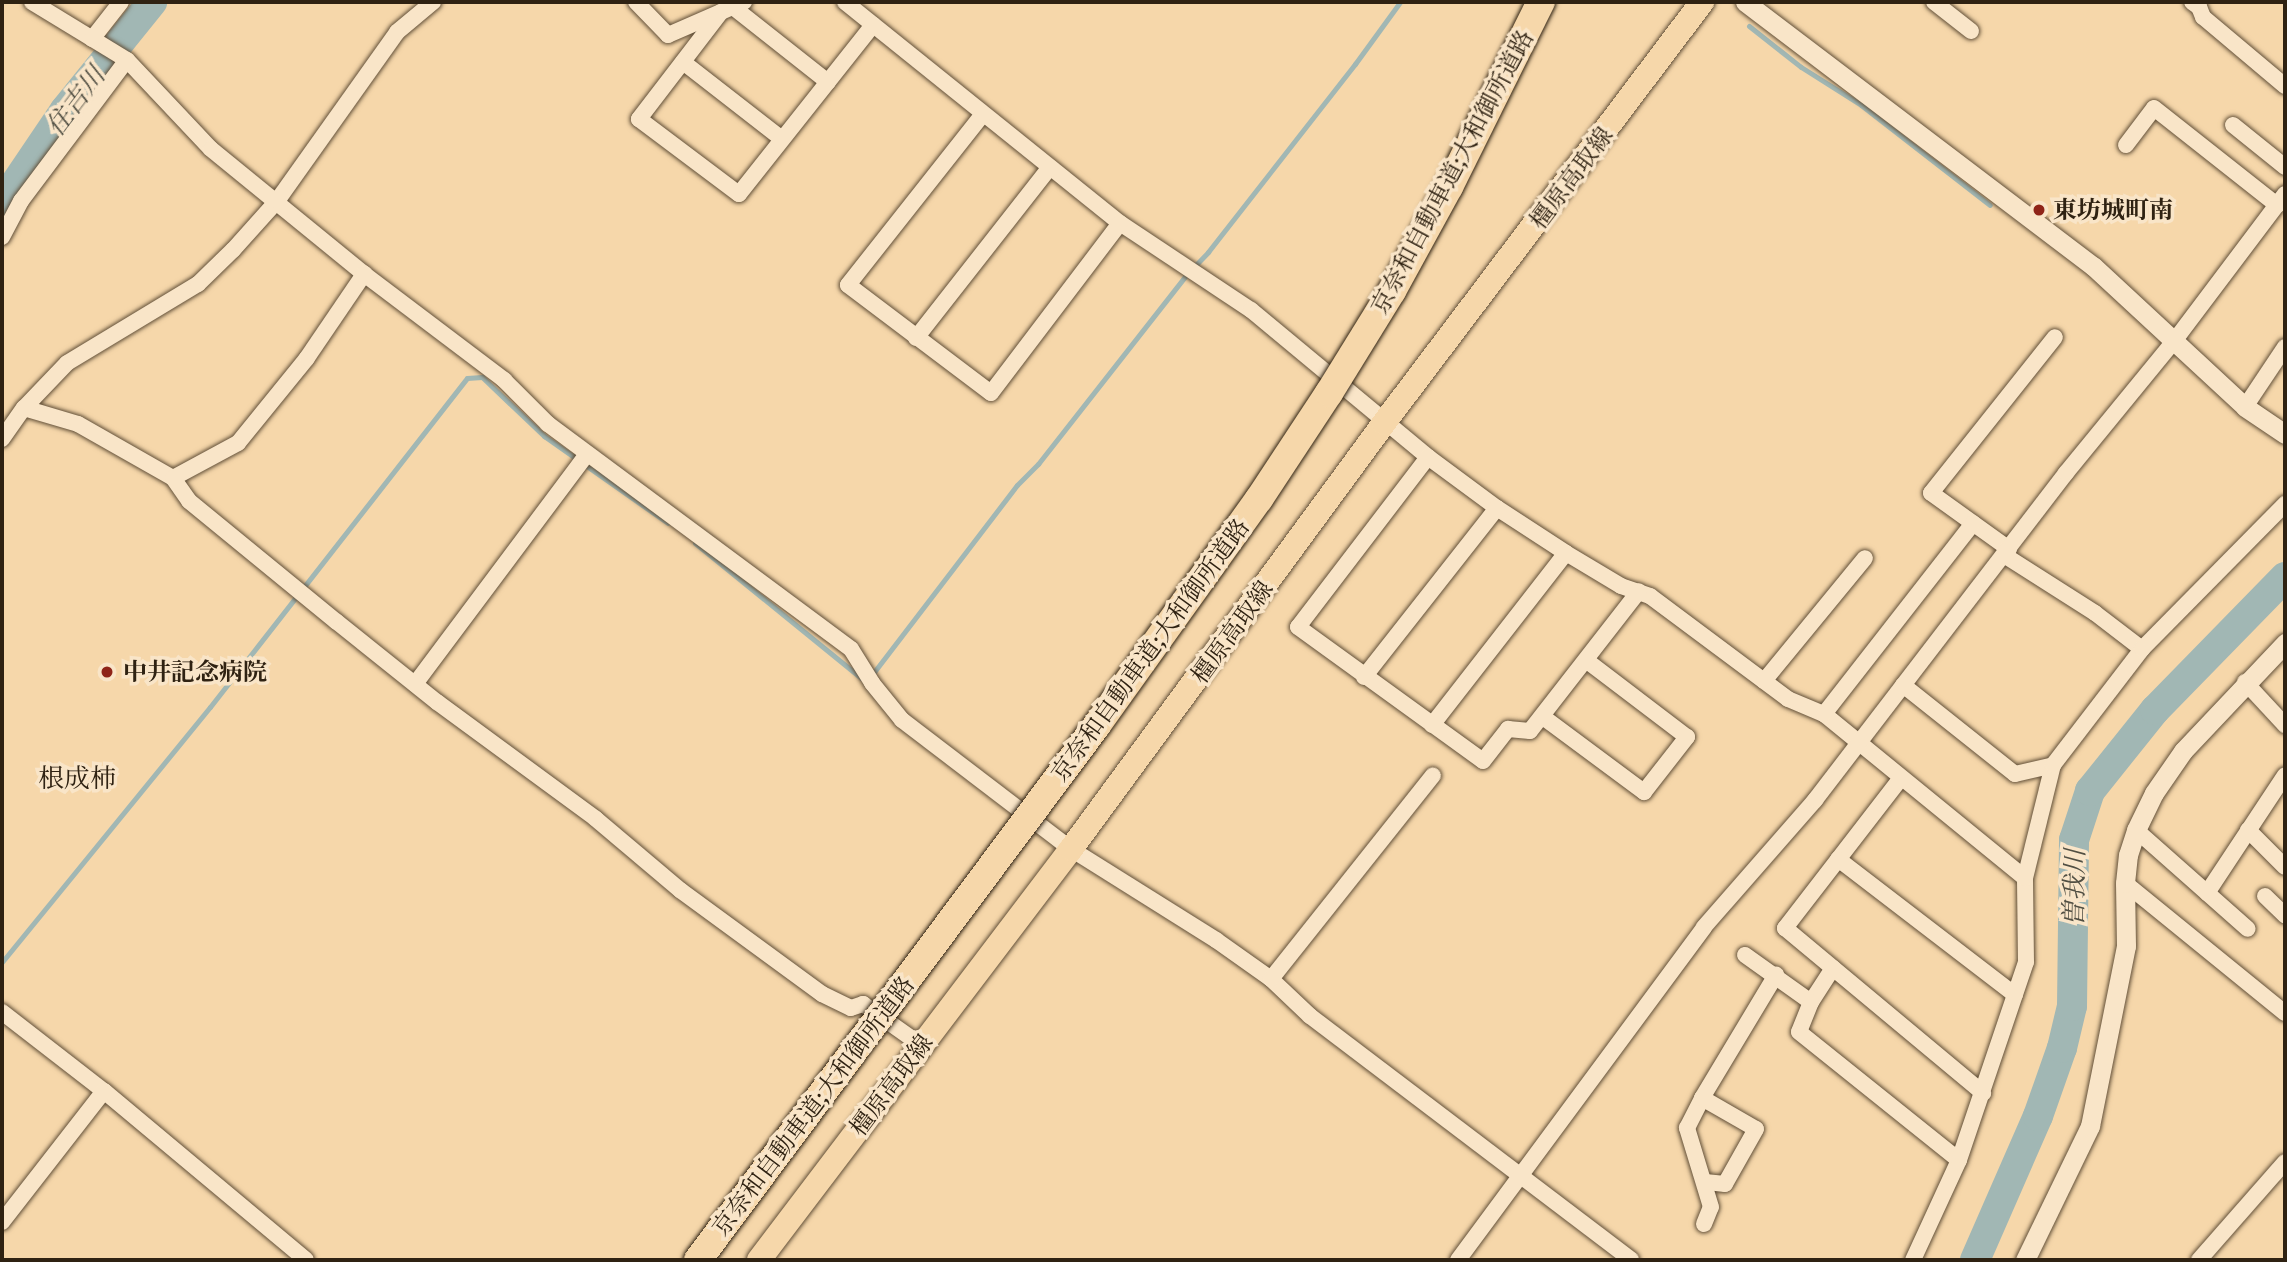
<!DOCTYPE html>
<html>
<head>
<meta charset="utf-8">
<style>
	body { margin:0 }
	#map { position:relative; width:2287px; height:1262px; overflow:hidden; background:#f6d7aa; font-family:"Gentium Book Plus","Noto Serif JP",serif }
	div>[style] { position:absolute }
	.stream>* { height:5px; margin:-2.5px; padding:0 2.5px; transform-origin:2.5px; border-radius:2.5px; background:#a1b7b4 }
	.river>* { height:30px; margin:-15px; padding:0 15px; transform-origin:15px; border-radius:15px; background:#a1b7b4 }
	.roads { filter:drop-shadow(0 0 2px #614f38) drop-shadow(0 0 2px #614f38) }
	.minor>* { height:16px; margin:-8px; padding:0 8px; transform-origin:8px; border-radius:8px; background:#f9e5c8 }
	.tertiary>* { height:19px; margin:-9.5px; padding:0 9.5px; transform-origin:9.5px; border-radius:9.5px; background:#f9e5c8 }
	.primary>* { height:24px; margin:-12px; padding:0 12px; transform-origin:12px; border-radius:12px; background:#f6d7aa }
	.bridges { filter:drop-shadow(0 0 2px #2f2212) drop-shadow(0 0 2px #2f2212) }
	.motorway-bridge>* { height:28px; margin:-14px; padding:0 14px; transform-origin:14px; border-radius:14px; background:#f6d7aa }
	.dots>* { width:19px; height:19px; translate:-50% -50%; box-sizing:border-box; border:4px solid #f9e5c8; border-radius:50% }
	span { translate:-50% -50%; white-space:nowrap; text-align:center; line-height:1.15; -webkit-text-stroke:7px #f9e5c8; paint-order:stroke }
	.street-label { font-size:24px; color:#2f2212 }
	.poi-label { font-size:24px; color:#2f2212; font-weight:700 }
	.left { translate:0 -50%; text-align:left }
	.water-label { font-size:26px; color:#514f43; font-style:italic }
	.neighbourhood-label { font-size:26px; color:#2f2212 }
	.frame { position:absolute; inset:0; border:4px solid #2f2212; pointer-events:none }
</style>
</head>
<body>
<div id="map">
	<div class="stream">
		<i style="left:1749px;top:26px;width:66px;rotate:38.3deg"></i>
		<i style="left:1801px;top:67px;width:71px;rotate:32.3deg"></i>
		<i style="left:1861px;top:105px;width:163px;rotate:37.8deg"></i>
		<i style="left:695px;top:543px;width:214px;rotate:39.1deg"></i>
		<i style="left:871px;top:676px;width:240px;rotate:-52.6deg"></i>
		<i style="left:1017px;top:485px;width:30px;rotate:-45deg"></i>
		<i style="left:1038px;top:464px;width:240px;rotate:-51.9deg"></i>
		<i style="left:1186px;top:275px;width:32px;rotate:-46deg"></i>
		<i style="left:1208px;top:252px;width:239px;rotate:-52deg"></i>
		<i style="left:1355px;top:64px;width:77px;rotate:-54deg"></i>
		<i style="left:2px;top:962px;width:329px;rotate:-50.8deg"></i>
		<i style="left:210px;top:707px;width:417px;rotate:-52deg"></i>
		<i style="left:467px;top:378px;width:15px;rotate:-4deg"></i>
		<i style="left:482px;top:377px;width:86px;rotate:43.6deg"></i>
		<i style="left:544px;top:436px;width:151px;rotate:35.1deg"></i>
	</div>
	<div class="river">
		<i style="left:2px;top:203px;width:112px;rotate:-55.9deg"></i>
		<i style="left:65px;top:110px;width:139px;rotate:-51.1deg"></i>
		<i style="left:1975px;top:1260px;width:157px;rotate:-66.4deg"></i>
		<i style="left:2038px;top:1116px;width:72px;rotate:-70.6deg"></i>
		<i style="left:2062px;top:1048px;width:43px;rotate:-76.6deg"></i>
		<i style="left:2072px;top:1006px;width:166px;rotate:-89.3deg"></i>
		<i style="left:2074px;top:840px;width:52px;rotate:-71.9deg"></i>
		<i style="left:2090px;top:791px;width:104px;rotate:-51.3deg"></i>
		<i style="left:2155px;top:710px;width:186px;rotate:-45.7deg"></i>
	</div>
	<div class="roads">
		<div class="minor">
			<i style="left:32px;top:2px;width:111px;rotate:31.4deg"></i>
			<i style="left:127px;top:60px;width:122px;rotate:46.7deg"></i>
			<i style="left:211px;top:149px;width:198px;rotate:39.2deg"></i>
			<i style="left:364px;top:274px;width:176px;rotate:37.1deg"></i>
			<i style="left:504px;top:380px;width:62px;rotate:45deg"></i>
			<i style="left:548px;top:424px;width:377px;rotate:36.6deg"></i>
			<i style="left:851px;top:649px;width:40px;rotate:58deg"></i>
			<i style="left:872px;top:683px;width:48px;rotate:51deg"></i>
			<i style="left:902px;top:720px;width:213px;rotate:37.4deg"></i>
			<i style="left:1071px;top:849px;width:171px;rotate:32.1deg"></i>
			<i style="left:1216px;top:940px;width:67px;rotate:35.3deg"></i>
			<i style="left:1271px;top:979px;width:54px;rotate:43.5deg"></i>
			<i style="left:1310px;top:1016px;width:403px;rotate:37.2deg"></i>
			<i style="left:636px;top:2px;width:46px;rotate:45.9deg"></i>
			<i style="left:668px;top:35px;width:83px;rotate:-23.5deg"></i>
			<i style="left:845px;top:2px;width:353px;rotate:38.8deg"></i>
			<i style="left:1120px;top:223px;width:157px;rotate:33.6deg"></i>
			<i style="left:1251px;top:310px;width:230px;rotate:39.7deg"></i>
			<i style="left:1428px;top:457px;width:86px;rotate:36.5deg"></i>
			<i style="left:1497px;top:508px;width:82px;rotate:33.1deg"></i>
			<i style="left:1566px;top:553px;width:64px;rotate:31deg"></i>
			<i style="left:1621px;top:586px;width:31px;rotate:19deg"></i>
			<i style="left:1650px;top:596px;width:172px;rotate:36.7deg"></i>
			<i style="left:1788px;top:699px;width:39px;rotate:23deg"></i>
			<i style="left:1824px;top:714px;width:259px;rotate:39.2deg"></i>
			<i style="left:1934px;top:2px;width:47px;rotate:38.1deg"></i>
			<i style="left:2192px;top:2px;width:9px;rotate:36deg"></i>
			<i style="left:2199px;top:7px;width:11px;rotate:68deg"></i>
			<i style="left:2203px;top:17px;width:107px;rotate:40.1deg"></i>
			<i style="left:733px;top:7px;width:121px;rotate:38.3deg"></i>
			<i style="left:721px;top:12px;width:135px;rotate:127.5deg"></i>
			<i style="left:639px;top:119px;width:125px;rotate:36.9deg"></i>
			<i style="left:739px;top:194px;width:216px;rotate:-51.6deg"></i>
			<i style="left:92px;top:39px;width:47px;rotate:-51.9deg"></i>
			<i style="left:683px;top:62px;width:125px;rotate:37.9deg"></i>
			<i style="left:983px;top:114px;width:218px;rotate:128.3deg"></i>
			<i style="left:848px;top:285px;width:179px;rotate:37.1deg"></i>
			<i style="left:991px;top:393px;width:213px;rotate:-52.8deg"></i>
			<i style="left:2233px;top:125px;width:67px;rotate:38.9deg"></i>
			<i style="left:2126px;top:145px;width:46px;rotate:-52.9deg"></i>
			<i style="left:2154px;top:108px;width:157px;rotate:38.3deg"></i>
			<i style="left:2px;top:237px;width:41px;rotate:-62.2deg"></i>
			<i style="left:21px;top:201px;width:176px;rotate:-53.1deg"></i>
			<i style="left:916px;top:338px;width:217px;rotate:-51.9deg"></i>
			<i style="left:2245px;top:407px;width:72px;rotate:-56.3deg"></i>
			<i style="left:24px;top:408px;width:56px;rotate:16.5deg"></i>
			<i style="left:78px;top:424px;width:109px;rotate:29.6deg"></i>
			<i style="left:173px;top:478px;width:28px;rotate:55deg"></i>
			<i style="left:189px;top:501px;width:191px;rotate:39.3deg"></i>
			<i style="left:337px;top:622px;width:128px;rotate:38.7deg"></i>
			<i style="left:437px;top:702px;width:197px;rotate:36.3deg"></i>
			<i style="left:596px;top:819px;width:110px;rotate:40.2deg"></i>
			<i style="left:680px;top:890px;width:176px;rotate:36.2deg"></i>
			<i style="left:822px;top:994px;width:32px;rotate:26deg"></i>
			<i style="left:851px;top:1008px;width:13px;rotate:-18deg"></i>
			<i style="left:863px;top:1004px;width:71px;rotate:35.3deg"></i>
			<i style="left:2px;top:439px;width:38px;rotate:-55deg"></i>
			<i style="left:24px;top:408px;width:62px;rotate:-46.3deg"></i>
			<i style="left:67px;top:363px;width:153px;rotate:-31.1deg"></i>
			<i style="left:198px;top:284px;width:49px;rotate:-44.2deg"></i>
			<i style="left:233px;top:250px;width:66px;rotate:-48.1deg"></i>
			<i style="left:277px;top:201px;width:207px;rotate:-54.6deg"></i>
			<i style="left:397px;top:32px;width:47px;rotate:-39.8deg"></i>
			<i style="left:1428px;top:457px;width:214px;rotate:127.4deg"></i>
			<i style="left:1298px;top:627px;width:228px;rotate:35.9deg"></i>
			<i style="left:1483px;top:761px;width:41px;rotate:-52deg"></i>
			<i style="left:1508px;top:729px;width:22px;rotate:5deg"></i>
			<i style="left:1530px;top:731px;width:177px;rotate:-52.1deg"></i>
			<i style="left:173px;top:478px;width:74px;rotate:-28.3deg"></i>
			<i style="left:238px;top:443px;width:109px;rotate:-50.9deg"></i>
			<i style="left:307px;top:358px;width:102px;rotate:-55.8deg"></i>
			<i style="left:2009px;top:549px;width:96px;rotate:-144.3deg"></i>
			<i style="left:1931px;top:493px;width:199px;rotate:-51.5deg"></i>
			<i style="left:2004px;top:555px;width:108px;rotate:32.5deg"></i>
			<i style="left:2095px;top:613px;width:59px;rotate:37.5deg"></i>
			<i style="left:1364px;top:677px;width:215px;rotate:-51.8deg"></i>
			<i style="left:1764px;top:681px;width:159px;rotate:-50.6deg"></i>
			<i style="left:2245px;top:682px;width:59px;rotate:47.1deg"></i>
			<i style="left:415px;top:684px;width:287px;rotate:-53.2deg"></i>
			<i style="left:1903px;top:685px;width:143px;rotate:38.5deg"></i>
			<i style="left:2015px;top:774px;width:39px;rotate:-13deg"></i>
			<i style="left:1824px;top:714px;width:242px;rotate:-52deg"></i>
			<i style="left:1543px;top:717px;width:126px;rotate:36.6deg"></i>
			<i style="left:1644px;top:792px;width:70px;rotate:-52deg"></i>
			<i style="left:1687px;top:737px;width:127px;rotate:-142.7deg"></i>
			<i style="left:1432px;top:725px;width:218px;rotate:-52.1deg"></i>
			<i style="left:1901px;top:778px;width:190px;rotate:127.7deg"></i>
			<i style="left:1785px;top:928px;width:258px;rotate:39.8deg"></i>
			<i style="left:2136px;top:830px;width:149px;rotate:41.5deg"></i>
			<i style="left:2248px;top:830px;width:52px;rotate:45deg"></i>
			<i style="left:1838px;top:859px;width:223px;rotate:37.5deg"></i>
			<i style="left:2125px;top:883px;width:206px;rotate:39.1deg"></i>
			<i style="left:2207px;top:893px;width:141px;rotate:-56.5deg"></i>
			<i style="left:2265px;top:896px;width:28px;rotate:44deg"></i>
			<i style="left:1745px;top:955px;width:81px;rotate:35.5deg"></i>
			<i style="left:1833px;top:968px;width:40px;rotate:122.9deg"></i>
			<i style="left:1811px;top:1002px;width:32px;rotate:112deg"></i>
			<i style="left:1799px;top:1032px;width:205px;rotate:38.7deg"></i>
			<i style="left:1271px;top:979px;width:260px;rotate:-51.5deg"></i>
			<i style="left:2px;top:1012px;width:129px;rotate:37.8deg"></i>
			<i style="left:104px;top:1091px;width:263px;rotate:39.9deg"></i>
			<i style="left:1702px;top:1098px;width:62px;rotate:29.9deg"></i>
			<i style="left:1756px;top:1129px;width:63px;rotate:119.4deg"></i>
			<i style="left:1725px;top:1184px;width:20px;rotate:-174deg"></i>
			<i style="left:2px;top:1222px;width:166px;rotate:-52.1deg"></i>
			<i style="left:1704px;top:1224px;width:18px;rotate:-68deg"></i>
			<i style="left:1711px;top:1207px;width:83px;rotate:-106.9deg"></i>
			<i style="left:1687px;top:1128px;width:34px;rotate:-63deg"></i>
			<i style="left:1702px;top:1098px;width:144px;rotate:-59deg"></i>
			<i style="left:1458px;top:1260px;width:414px;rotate:-53.5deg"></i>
			<i style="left:1704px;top:927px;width:169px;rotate:-48.8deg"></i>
			<i style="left:1815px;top:800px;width:412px;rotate:-52.5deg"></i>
			<i style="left:2066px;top:473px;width:172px;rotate:-50.7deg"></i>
			<i style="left:2175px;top:340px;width:183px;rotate:-53deg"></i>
			<i style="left:1913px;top:1260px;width:110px;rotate:-65.3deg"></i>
			<i style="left:1959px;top:1160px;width:209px;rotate:-71.3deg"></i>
			<i style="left:2026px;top:962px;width:84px;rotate:-90.7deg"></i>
			<i style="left:2025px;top:878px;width:116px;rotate:-76.1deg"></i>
			<i style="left:2053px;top:765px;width:146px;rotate:-52.5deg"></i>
			<i style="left:2142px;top:649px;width:204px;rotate:-45.4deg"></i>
			<i style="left:2199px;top:1260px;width:130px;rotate:-48.7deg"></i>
		</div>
		<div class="tertiary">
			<i style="left:1745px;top:2px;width:437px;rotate:37.2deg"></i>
			<i style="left:2093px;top:266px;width:207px;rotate:42.8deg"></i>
			<i style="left:2245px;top:407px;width:48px;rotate:34deg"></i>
			<i style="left:2025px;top:1260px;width:149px;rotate:-64.1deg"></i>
			<i style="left:2090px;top:1126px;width:184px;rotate:-78.7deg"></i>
			<i style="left:2126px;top:946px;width:63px;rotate:-90.9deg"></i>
			<i style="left:2125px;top:883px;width:28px;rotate:-84deg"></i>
			<i style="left:2128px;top:855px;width:26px;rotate:-72deg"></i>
			<i style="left:2136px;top:830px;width:41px;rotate:-64.1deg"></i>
			<i style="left:2154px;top:793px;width:51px;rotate:-55.4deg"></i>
			<i style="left:2183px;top:751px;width:149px;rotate:-46.6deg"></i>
		</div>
		<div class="primary">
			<i style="left:759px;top:1260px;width:516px;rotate:-52.8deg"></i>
			<i style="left:1071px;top:849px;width:529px;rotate:-53.69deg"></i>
			<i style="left:1384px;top:423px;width:528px;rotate:-52.93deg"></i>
		</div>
	</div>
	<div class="bridges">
		<div class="motorway-bridge">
			<i style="left:698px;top:1260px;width:667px;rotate:-53.28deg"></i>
			<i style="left:1097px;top:725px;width:278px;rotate:-54.4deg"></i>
			<i style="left:1259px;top:499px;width:127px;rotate:-56.6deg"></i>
			<i style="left:1329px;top:393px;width:120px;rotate:-58.3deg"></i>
			<i style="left:1392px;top:291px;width:119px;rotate:-61.3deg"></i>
			<i style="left:1449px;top:187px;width:207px;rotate:-63.6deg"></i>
		</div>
	</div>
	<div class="dots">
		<i style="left:2039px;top:210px;background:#8f2418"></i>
		<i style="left:107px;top:672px;background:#8f2418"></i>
	</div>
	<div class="street-label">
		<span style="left:1452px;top:172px;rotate:-62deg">京奈和自動車道;大和御所道路</span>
		<span style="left:1571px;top:178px;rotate:-53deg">橿原高取線</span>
		<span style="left:1232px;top:632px;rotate:-54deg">橿原高取線</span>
		<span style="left:1150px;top:650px;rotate:-54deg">京奈和自動車道;大和御所道路</span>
		<span style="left:891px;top:1085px;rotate:-53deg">橿原高取線</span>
		<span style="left:813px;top:1106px;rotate:-53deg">京奈和自動車道;大和御所道路</span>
	</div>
	<div class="poi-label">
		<span class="left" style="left:2053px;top:210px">東坊城町南</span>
		<span class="left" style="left:123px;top:672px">中井記念病院</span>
	</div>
	<div class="water-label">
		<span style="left:75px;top:101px;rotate:-53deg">住吉川</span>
		<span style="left:2074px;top:888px;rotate:-89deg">曽我川</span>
	</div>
	<div class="neighbourhood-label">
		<span style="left:77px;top:778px">根成柿</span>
	</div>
	<div class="frame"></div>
</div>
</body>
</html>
